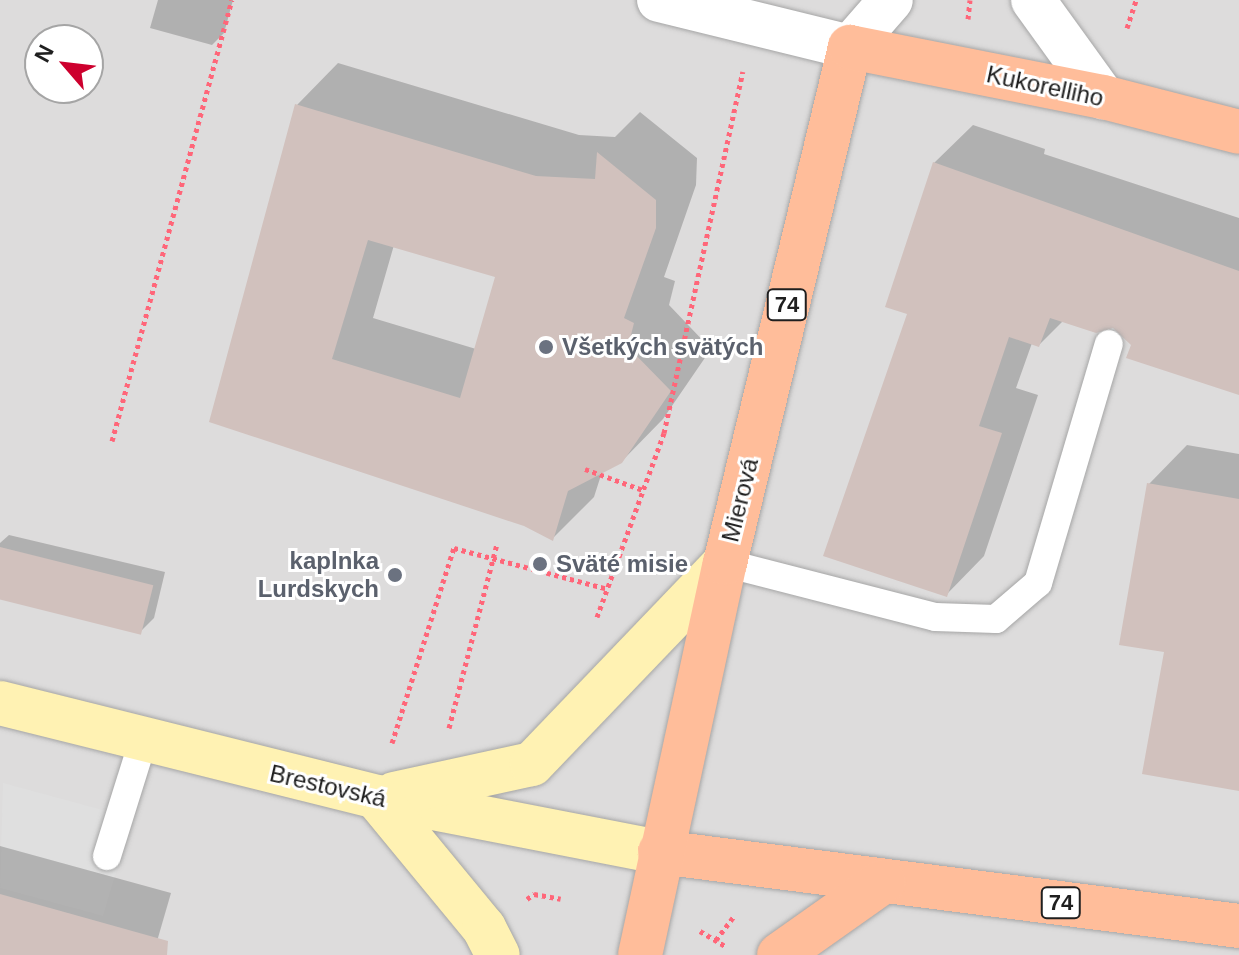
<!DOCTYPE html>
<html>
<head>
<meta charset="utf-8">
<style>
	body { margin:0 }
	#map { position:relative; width:1239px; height:955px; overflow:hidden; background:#f1e9e4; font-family:Helvetica,sans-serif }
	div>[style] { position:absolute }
	.residential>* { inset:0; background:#dddcdc }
	.parking>* { inset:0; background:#dfdfdf }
	.shadow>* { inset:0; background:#0003 }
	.building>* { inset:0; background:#d1c1bd; transform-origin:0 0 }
	.path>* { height:5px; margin-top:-2.5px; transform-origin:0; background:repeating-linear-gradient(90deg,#ff6679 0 4px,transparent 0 8px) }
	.roads { filter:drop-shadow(0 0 2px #a6a6a6) drop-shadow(0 0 2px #a6a6a6) }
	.lane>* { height:28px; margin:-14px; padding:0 14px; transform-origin:14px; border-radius:14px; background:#fff }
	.street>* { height:44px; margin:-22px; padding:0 22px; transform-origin:22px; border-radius:22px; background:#fff }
	.secondary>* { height:44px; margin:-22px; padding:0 22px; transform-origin:22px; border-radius:22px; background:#fff2b3 }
	.primary>* { height:44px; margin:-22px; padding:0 22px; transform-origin:22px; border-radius:22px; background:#ffbd9a }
	.dots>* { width:22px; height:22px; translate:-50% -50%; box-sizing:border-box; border:4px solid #fff; border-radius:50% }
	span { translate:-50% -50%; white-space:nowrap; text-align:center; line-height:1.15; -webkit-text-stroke:6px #fff; paint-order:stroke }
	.shield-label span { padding:2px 6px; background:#fff; border:2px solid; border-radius:6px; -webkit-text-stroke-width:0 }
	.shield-label { font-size:22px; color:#1f1f1f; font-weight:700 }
	.street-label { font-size:24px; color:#1f1f1f }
	.worship-label { font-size:24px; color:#5b616d; font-weight:700 }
	.left { translate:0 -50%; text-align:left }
	.right { translate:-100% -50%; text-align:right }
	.north { position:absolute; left:24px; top:24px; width:80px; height:80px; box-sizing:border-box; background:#fff; border:2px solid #a5a5a5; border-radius:50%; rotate:298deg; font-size:22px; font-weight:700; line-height:32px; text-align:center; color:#1f1f1f }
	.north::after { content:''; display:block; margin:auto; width:28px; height:36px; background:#cd002e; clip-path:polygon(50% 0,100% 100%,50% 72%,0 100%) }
</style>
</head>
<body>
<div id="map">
	<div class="residential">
		<i style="clip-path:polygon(evenodd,0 0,1239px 0,1239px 955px,0 955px,0 0,40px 40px,88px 40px,88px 88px,40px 88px,40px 40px)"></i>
	</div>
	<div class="parking">
		<i style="clip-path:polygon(3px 783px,132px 818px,103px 916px,0 888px)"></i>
	</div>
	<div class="shadow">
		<i style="clip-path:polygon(158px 0,233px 0,224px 33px,212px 45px,150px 28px)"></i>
		<i style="clip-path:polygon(evenodd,338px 63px,579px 135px,615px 137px,640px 112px,697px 158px,696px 185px,664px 277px,675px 281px,669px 305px,711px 349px,663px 419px,621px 462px,602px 472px,594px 497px,552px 539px,525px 524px,211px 421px,297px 105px,338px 63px,394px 245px,498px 276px,476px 349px,373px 318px,394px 245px)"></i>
		<i style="clip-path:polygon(973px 125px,1045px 149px,1044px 154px,1239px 218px,1239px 393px,1133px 344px,1115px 326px,1064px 320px,1039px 345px,1032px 343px,1016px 388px,1038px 395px,984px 556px,946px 595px,909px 313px,934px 163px)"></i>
		<i style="clip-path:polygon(1187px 445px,1239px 454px,1239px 789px,1166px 651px,1149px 484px)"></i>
		<i style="clip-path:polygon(9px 535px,165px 572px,154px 618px,142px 630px,0 596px,0 543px)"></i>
		<i style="clip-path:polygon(0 846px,171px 893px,153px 955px,0 955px)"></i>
	</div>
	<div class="building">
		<i style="clip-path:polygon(evenodd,295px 104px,536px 176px,595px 179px,597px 152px,656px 200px,656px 228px,624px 318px,634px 323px,628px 347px,671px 391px,622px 463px,568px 491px,553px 541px,524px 526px,209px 422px,295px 104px,368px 240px,495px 277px,460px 398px,332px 359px,368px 240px)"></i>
		<i style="clip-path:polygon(933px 162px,1239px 271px,1239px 395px,1126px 358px,1131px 345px,1113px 328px,1096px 333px,1050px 318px,1039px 347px,1009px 337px,979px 426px,1002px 433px,947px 597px,823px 556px,907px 314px,885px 307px)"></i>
		<i style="clip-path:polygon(1147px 483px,1239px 499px,1239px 791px,1142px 774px,1164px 652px,1119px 645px)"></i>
		<i style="left:0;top:547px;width:158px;height:51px;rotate:14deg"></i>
		<i style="clip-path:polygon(0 894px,168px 941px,167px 955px,0 955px)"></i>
	</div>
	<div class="path">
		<i style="left:968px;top:19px;width:19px;rotate:-84deg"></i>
		<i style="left:1127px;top:28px;width:29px;rotate:-72deg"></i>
		<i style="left:112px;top:441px;width:457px;rotate:-74.8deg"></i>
		<i style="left:585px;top:469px;width:62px;rotate:19.9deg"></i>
		<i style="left:597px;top:617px;width:196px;rotate:-70deg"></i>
		<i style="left:664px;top:433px;width:370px;rotate:-77.7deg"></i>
		<i style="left:449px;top:728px;width:190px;rotate:-75.4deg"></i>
		<i style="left:392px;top:743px;width:205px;rotate:-72.4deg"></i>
		<i style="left:454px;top:548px;width:159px;rotate:14.9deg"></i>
		<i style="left:527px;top:899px;width:9px;rotate:-36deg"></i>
		<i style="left:534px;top:894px;width:27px;rotate:10deg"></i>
		<i style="left:700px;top:931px;width:31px;rotate:31deg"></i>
		<i style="left:716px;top:940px;width:31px;rotate:-53deg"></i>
	</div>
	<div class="roads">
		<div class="lane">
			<i style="left:725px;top:563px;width:217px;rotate:14.4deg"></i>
			<i style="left:935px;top:617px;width:61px;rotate:1.9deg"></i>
			<i style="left:996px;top:619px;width:55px;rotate:-40.6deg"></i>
			<i style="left:1038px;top:583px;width:249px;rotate:-73.5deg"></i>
			<i style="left:107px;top:856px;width:121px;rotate:-72.6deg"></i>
		</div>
		<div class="street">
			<i style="left:659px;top:0;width:197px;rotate:13.8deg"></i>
			<i style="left:1033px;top:0;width:120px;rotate:54.2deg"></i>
			<i style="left:850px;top:47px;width:62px;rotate:-48.9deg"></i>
		</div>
		<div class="secondary">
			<i style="left:0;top:703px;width:388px;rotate:14deg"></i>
			<i style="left:376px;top:797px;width:289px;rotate:11deg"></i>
			<i style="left:394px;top:794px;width:141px;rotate:-12.3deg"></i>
			<i style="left:532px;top:764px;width:279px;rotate:-46.2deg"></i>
			<i style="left:376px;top:797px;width:170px;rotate:50.5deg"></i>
			<i style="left:484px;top:928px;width:30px;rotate:63deg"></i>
		</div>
		<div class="primary">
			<i style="left:660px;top:852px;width:584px;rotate:7.28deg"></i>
			<i style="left:640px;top:955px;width:401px;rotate:-77.8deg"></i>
			<i style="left:725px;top:563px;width:531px;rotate:-76.38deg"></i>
			<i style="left:850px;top:47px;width:258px;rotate:11.2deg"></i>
			<i style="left:1103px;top:97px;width:140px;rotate:14.4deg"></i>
			<i style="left:779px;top:955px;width:128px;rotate:-35.2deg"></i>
		</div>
	</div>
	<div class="dots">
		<i style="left:546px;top:347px;background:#6b7280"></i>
		<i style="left:540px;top:564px;background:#6b7280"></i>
		<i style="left:395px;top:575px;background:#6b7280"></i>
	</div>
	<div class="shield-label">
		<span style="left:787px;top:305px">74</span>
		<span style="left:1061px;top:903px">74</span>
	</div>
	<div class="street-label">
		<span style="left:1045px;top:86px;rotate:12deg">Kukorelliho</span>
		<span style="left:740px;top:500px;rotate:-76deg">Mierová</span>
		<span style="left:328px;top:786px;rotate:13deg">Brestovská</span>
	</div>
	<div class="worship-label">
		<span class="left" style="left:562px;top:347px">Všetkých svätých</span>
		<span class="right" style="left:379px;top:575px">kaplnka<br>Lurdskych</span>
		<span class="left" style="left:556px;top:564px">Sväté misie</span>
	</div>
	<div class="north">N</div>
</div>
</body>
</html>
